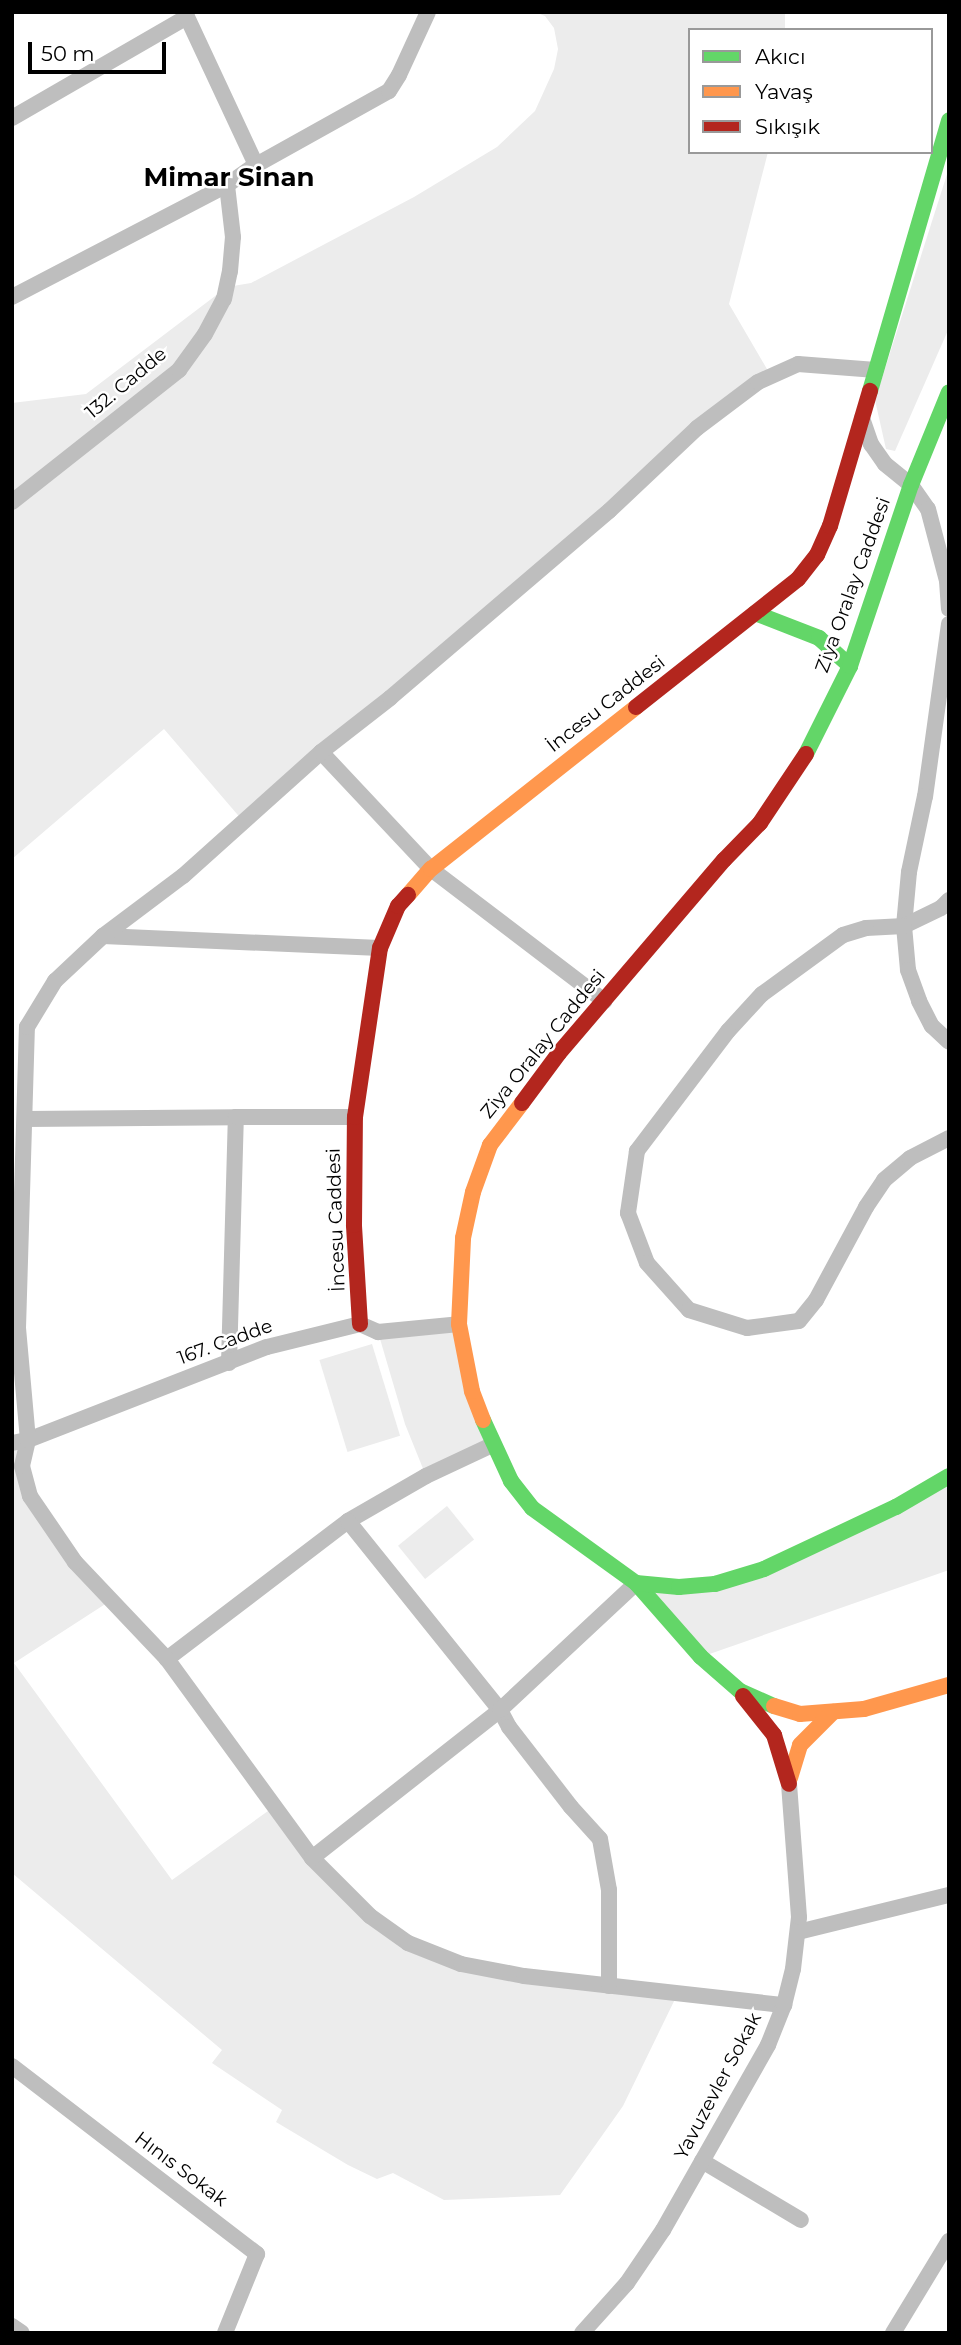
<!DOCTYPE html>
<html>
<head>
<meta charset="utf-8">
<style>
	body { margin:0 }
	#map { position:relative; width:961px; height:2345px; overflow:hidden; background:#fff; font-family:Montserrat,sans-serif }
	div>[style] { position:absolute }
	.green>* { inset:0; background:#ececec; transform-origin:0 0 }
	.street>* { height:16px; margin:-8px; padding:0 8px; transform-origin:8px; border-radius:8px; background:#bebebe }
	.fast>* { height:16px; margin:-8px; padding:0 8px; transform-origin:8px; border-radius:8px; background:#63d668 }
	.slow>* { height:16px; margin:-8px; padding:0 8px; transform-origin:8px; border-radius:8px; background:#ff974d }
	.jam>* { height:16px; margin:-8px; padding:0 8px; transform-origin:8px; border-radius:8px; background:#b3261e }
	span { translate:-50% -50%; white-space:nowrap; text-align:center; line-height:1.15; -webkit-text-stroke:5px #fff; paint-order:stroke }
	.street-label { font-size:19px; color:#000 }
	.district-label { font-size:26px; color:#000; font-weight:700 }
	.frame { position:absolute; inset:0; border:14px solid #000; pointer-events:none }
	.legend { position:absolute; left:688px; top:28px; width:245px; height:126px; box-sizing:border-box; background:#fff; border:2px solid #999; margin:0; padding:9px 12px; list-style:none; font-size:21px; color:#000 }
	.legend li { display:flex; align-items:center; gap:14px; height:35px }
	.legend b { width:35px; border:2px solid #999 }
	.scale { position:absolute; left:28px; top:42px; width:138px; height:32px; box-sizing:border-box; border:4px solid #000; border-top:0; padding-left:9px; font-size:21px; line-height:24px; white-space:nowrap; color:#000; -webkit-text-stroke:5px #fff; paint-order:stroke }
</style>
</head>
<body>
<div id="map">
	<div class="green">
		<i style="clip-path:polygon(535px 12px,785px 12px,785px 30px,690px 30px,690px 152px,768px 152px,729px 304px,771px 376px,758px 382px,243px 821px,164px 729px,12px 859px,12px 403px,86px 394px,227px 287px,251px 283px,414px 197px,497px 147px,535px 111px,554px 69px,558px 49px,554px 28px,545px 16px)"></i>
		<i style="clip-path:polygon(949px 168px,949px 328px,895px 451px,886px 449px,875px 400px)"></i>
		<i style="clip-path:polygon(459px 1324px,492px 1445px,426px 1476px,405px 1424px,378px 1332px)"></i>
		<i style="left:372px;top:1344px;width:96px;height:55px;rotate:73deg"></i>
		<i style="clip-path:polygon(28px 1440px,30px 1496px,110px 1601px,14px 1663px,172px 1880px,275px 1806px,370px 1916px,461px 1964px,678px 1993px,623px 2106px,560px 2195px,444px 2200px,393px 2173px,377px 2179px,348px 2165px,276px 2122px,282px 2110px,212px 2063px,222px 2050px,12px 1873px,12px 1443px)"></i>
		<i style="clip-path:polygon(949px 1476px,949px 1570px,701px 1657px,636px 1583px,715px 1584px)"></i>
		<i style="left:447px;top:1506px;width:43px;height:63px;rotate:51deg"></i>
	</div>
	<div class="street">
		<i style="left:12px;top:118px;width:202px;rotate:-30deg"></i>
		<i style="left:187px;top:17px;width:163px;rotate:65deg"></i>
		<i style="left:12px;top:297px;width:242px;rotate:-27.5deg"></i>
		<i style="left:227px;top:185px;width:35px;rotate:-35deg"></i>
		<i style="left:256px;top:165px;width:152px;rotate:-29.1deg"></i>
		<i style="left:389px;top:91px;width:19px;rotate:-58deg"></i>
		<i style="left:399px;top:75px;width:69px;rotate:-65.3deg"></i>
		<i style="left:862px;top:418px;width:28px;rotate:71deg"></i>
		<i style="left:871px;top:444px;width:24px;rotate:55deg"></i>
		<i style="left:885px;top:464px;width:33px;rotate:39deg"></i>
		<i style="left:911px;top:485px;width:29px;rotate:55deg"></i>
		<i style="left:928px;top:509px;width:74px;rotate:75.2deg"></i>
		<i style="left:947px;top:581px;width:28px;rotate:86deg"></i>
		<i style="left:12px;top:502px;width:213px;rotate:-38.3deg"></i>
		<i style="left:179px;top:370px;width:44px;rotate:-54.2deg"></i>
		<i style="left:205px;top:334px;width:40px;rotate:-62deg"></i>
		<i style="left:224px;top:299px;width:29px;rotate:-78deg"></i>
		<i style="left:230px;top:271px;width:34px;rotate:-85deg"></i>
		<i style="left:233px;top:237px;width:52px;rotate:-96.6deg"></i>
		<i style="left:949px;top:624px;width:174px;rotate:97.9deg"></i>
		<i style="left:925px;top:796px;width:78px;rotate:101.9deg"></i>
		<i style="left:909px;top:872px;width:54px;rotate:95.3deg"></i>
		<i style="left:904px;top:926px;width:44px;rotate:84.8deg"></i>
		<i style="left:908px;top:970px;width:33px;rotate:70deg"></i>
		<i style="left:919px;top:1001px;width:28px;rotate:63deg"></i>
		<i style="left:932px;top:1026px;width:23px;rotate:43deg"></i>
		<i style="left:321px;top:752px;width:161px;rotate:46.8deg"></i>
		<i style="left:431px;top:869px;width:218px;rotate:37.3deg"></i>
		<i style="left:949px;top:900px;width:11px;rotate:135deg"></i>
		<i style="left:941px;top:908px;width:41px;rotate:154.1deg"></i>
		<i style="left:904px;top:926px;width:38px;rotate:177deg"></i>
		<i style="left:866px;top:928px;width:24px;rotate:163deg"></i>
		<i style="left:843px;top:935px;width:100px;rotate:143.9deg"></i>
		<i style="left:762px;top:994px;width:50px;rotate:132.6deg"></i>
		<i style="left:728px;top:1031px;width:151px;rotate:127.2deg"></i>
		<i style="left:637px;top:1151px;width:63px;rotate:98.3deg"></i>
		<i style="left:628px;top:1213px;width:53px;rotate:69.2deg"></i>
		<i style="left:647px;top:1263px;width:63px;rotate:48.2deg"></i>
		<i style="left:689px;top:1310px;width:61px;rotate:17.2deg"></i>
		<i style="left:747px;top:1328px;width:52px;rotate:-7.7deg"></i>
		<i style="left:799px;top:1321px;width:27px;rotate:-51deg"></i>
		<i style="left:816px;top:1300px;width:106px;rotate:-61.7deg"></i>
		<i style="left:866px;top:1207px;width:32px;rotate:-56deg"></i>
		<i style="left:884px;top:1180px;width:34px;rotate:-40deg"></i>
		<i style="left:910px;top:1158px;width:44px;rotate:-27.1deg"></i>
		<i style="left:103px;top:936px;width:277px;rotate:2.5deg"></i>
		<i style="left:25px;top:1119px;width:211px;rotate:-0.5deg"></i>
		<i style="left:229px;top:1363px;width:246px;rotate:-88.4deg"></i>
		<i style="left:236px;top:1117px;width:119px"></i>
		<i style="left:12px;top:1443px;width:16px;rotate:-11deg"></i>
		<i style="left:28px;top:1440px;width:256px;rotate:-21.3deg"></i>
		<i style="left:267px;top:1347px;width:96px;rotate:-13.9deg"></i>
		<i style="left:360px;top:1324px;width:20px;rotate:24deg"></i>
		<i style="left:378px;top:1332px;width:81px;rotate:-5.6deg"></i>
		<i style="left:492px;top:1445px;width:73px;rotate:154.8deg"></i>
		<i style="left:426px;top:1476px;width:90px;rotate:150deg"></i>
		<i style="left:348px;top:1521px;width:228px;rotate:142.7deg"></i>
		<i style="left:167px;top:1659px;width:246px;rotate:53.9deg"></i>
		<i style="left:312px;top:1858px;width:82px;rotate:45deg"></i>
		<i style="left:370px;top:1916px;width:47px;rotate:35.4deg"></i>
		<i style="left:408px;top:1943px;width:57px;rotate:21.6deg"></i>
		<i style="left:461px;top:1964px;width:64px;rotate:10.8deg"></i>
		<i style="left:524px;top:1976px;width:262px;rotate:6.4deg"></i>
		<i style="left:348px;top:1521px;width:243px;rotate:51.2deg"></i>
		<i style="left:500px;top:1710px;width:19px;rotate:62deg"></i>
		<i style="left:509px;top:1727px;width:101px;rotate:52.2deg"></i>
		<i style="left:571px;top:1807px;width:43px;rotate:47.8deg"></i>
		<i style="left:600px;top:1839px;width:52px;rotate:80deg"></i>
		<i style="left:609px;top:1890px;width:96px;rotate:90deg"></i>
		<i style="left:167px;top:1659px;width:134px;rotate:-133.5deg"></i>
		<i style="left:75px;top:1562px;width:80px;rotate:-124.3deg"></i>
		<i style="left:30px;top:1496px;width:31px;rotate:-105deg"></i>
		<i style="left:22px;top:1466px;width:27px;rotate:-77deg"></i>
		<i style="left:28px;top:1440px;width:112px;rotate:-95.1deg"></i>
		<i style="left:18px;top:1328px;width:301px;rotate:-88.3deg"></i>
		<i style="left:27px;top:1027px;width:54px;rotate:-58.7deg"></i>
		<i style="left:55px;top:981px;width:66px;rotate:-43.2deg"></i>
		<i style="left:103px;top:936px;width:100px;rotate:-36.9deg"></i>
		<i style="left:183px;top:876px;width:186px;rotate:-41.9deg"></i>
		<i style="left:321px;top:752px;width:88px;rotate:-38deg"></i>
		<i style="left:390px;top:698px;width:288px;rotate:-40.5deg"></i>
		<i style="left:609px;top:511px;width:121px;rotate:-43.3deg"></i>
		<i style="left:697px;top:428px;width:76px;rotate:-37deg"></i>
		<i style="left:758px;top:382px;width:44px;rotate:-24.2deg"></i>
		<i style="left:798px;top:364px;width:78px;rotate:4.4deg"></i>
		<i style="left:312px;top:1858px;width:239px;rotate:-38.2deg"></i>
		<i style="left:500px;top:1710px;width:186px;rotate:-43deg"></i>
		<i style="left:798px;top:1932px;width:155px;rotate:-13.8deg"></i>
		<i style="left:12px;top:2066px;width:309px;rotate:37.5deg"></i>
		<i style="left:257px;top:2254px;width:85px;rotate:112.1deg"></i>
		<i style="left:702px;top:2161px;width:115px;rotate:30.8deg"></i>
		<i style="left:12px;top:2326px;width:12px;rotate:35deg"></i>
		<i style="left:582px;top:2333px;width:67px;rotate:-48deg"></i>
		<i style="left:627px;top:2283px;width:64px;rotate:-55.8deg"></i>
		<i style="left:663px;top:2230px;width:213px;rotate:-60.4deg"></i>
		<i style="left:768px;top:2045px;width:43px;rotate:-68.2deg"></i>
		<i style="left:784px;top:2005px;width:37px;rotate:-76deg"></i>
		<i style="left:793px;top:1969px;width:52px;rotate:-83.4deg"></i>
		<i style="left:799px;top:1917px;width:133px;rotate:-94.3deg"></i>
		<i style="left:893px;top:2333px;width:108px;rotate:-58.7deg"></i>
	</div>
	<div class="fast">
		<i style="left:870px;top:391px;width:282px;rotate:-73.7deg"></i>
		<i style="left:755px;top:613px;width:69px;rotate:21.3deg"></i>
		<i style="left:819px;top:638px;width:42px;rotate:42.1deg"></i>
		<i style="left:806px;top:754px;width:98px;rotate:-63.4deg"></i>
		<i style="left:850px;top:666px;width:191px;rotate:-71.4deg"></i>
		<i style="left:911px;top:485px;width:100px;rotate:-67.8deg"></i>
		<i style="left:483px;top:1420px;width:67px;rotate:65.3deg"></i>
		<i style="left:511px;top:1481px;width:34px;rotate:52deg"></i>
		<i style="left:532px;top:1508px;width:128px;rotate:35.8deg"></i>
		<i style="left:636px;top:1583px;width:98px;rotate:48.7deg"></i>
		<i style="left:701px;top:1657px;width:52px;rotate:41.1deg"></i>
		<i style="left:740px;top:1691px;width:37px;rotate:24deg"></i>
		<i style="left:636px;top:1583px;width:43px;rotate:5.3deg"></i>
		<i style="left:679px;top:1587px;width:36px;rotate:-5deg"></i>
		<i style="left:715px;top:1584px;width:51px;rotate:-17deg"></i>
		<i style="left:764px;top:1569px;width:146px;rotate:-25.2deg"></i>
		<i style="left:896px;top:1507px;width:61px;rotate:-30.3deg"></i>
	</div>
	<div class="slow">
		<i style="left:408px;top:895px;width:35px;rotate:-49deg"></i>
		<i style="left:431px;top:869px;width:261px;rotate:-38.3deg"></i>
		<i style="left:483px;top:1420px;width:31px;rotate:-111deg"></i>
		<i style="left:472px;top:1391px;width:68px;rotate:-101deg"></i>
		<i style="left:459px;top:1324px;width:86px;rotate:-87.3deg"></i>
		<i style="left:463px;top:1238px;width:47px;rotate:-77.7deg"></i>
		<i style="left:473px;top:1192px;width:50px;rotate:-70.1deg"></i>
		<i style="left:490px;top:1145px;width:53px;rotate:-52.7deg"></i>
		<i style="left:774px;top:1706px;width:27px;rotate:17deg"></i>
		<i style="left:800px;top:1714px;width:64px;rotate:-4.5deg"></i>
		<i style="left:864px;top:1709px;width:88px;rotate:-15.8deg"></i>
		<i style="left:790px;top:1778px;width:34px;rotate:-73deg"></i>
		<i style="left:800px;top:1745px;width:47px;rotate:-45deg"></i>
	</div>
	<div class="jam">
		<i style="left:636px;top:707px;width:206px;rotate:-38.3deg"></i>
		<i style="left:798px;top:579px;width:31px;rotate:-52deg"></i>
		<i style="left:817px;top:555px;width:32px;rotate:-66deg"></i>
		<i style="left:830px;top:526px;width:141px;rotate:-73.5deg"></i>
		<i style="left:522px;top:1103px;width:62px;rotate:-53.5deg"></i>
		<i style="left:559px;top:1053px;width:254px;rotate:-49.5deg"></i>
		<i style="left:724px;top:860px;width:52px;rotate:-45.8deg"></i>
		<i style="left:760px;top:823px;width:83px;rotate:-56.3deg"></i>
		<i style="left:360px;top:1324px;width:99px;rotate:-93.5deg"></i>
		<i style="left:354px;top:1225px;width:108px;rotate:-89.5deg"></i>
		<i style="left:355px;top:1117px;width:171px;rotate:-81.6deg"></i>
		<i style="left:380px;top:948px;width:46px;rotate:-66.8deg"></i>
		<i style="left:398px;top:906px;width:15px;rotate:-48deg"></i>
		<i style="left:743px;top:1696px;width:50px;rotate:51.5deg"></i>
		<i style="left:774px;top:1735px;width:51px;rotate:73deg"></i>
	</div>
	<div class="street-label">
		<span style="left:126px;top:383px;rotate:-40deg">132. Cadde</span>
		<span style="left:853px;top:585px;rotate:-70deg">Ziya Oralay Caddesi</span>
		<span style="left:606px;top:704px;rotate:-38deg">İncesu Caddesi</span>
		<span style="left:543px;top:1044px;rotate:-51deg">Ziya Oralay Caddesi</span>
		<span style="left:336px;top:1220px;rotate:-92deg">İncesu Caddesi</span>
		<span style="left:225px;top:1342px;rotate:-20deg">167. Cadde</span>
		<span style="left:718px;top:2086px;rotate:-62deg">Yavuzevler Sokak</span>
		<span style="left:181px;top:2169px;rotate:37deg">Hınıs Sokak</span>
	</div>
	<div class="district-label">
		<span style="left:229px;top:178px">Mimar Sinan</span>
	</div>
	<div class="frame"></div>
	<ul class="legend">
	<li><b style="height:9px;background:#63d668"></b>Akıcı</li>
	<li><b style="height:9px;background:#ff974d"></b>Yavaş</li>
	<li><b style="height:9px;background:#b3261e"></b>Sıkışık</li>
	</ul>
	<div class="scale">50 m</div>
</div>
</body>
</html>
